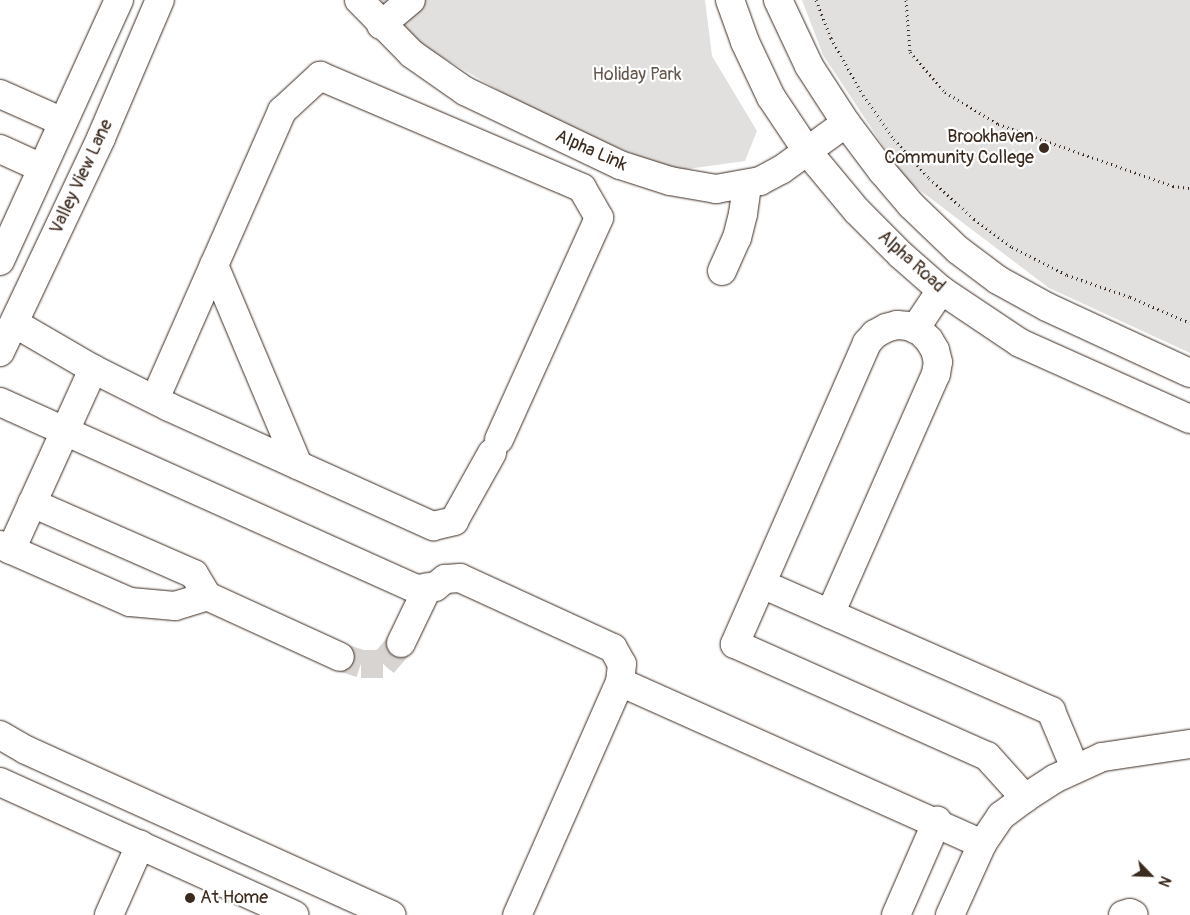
<!DOCTYPE html>
<html>
<head>
<meta charset="utf-8">
<style>
	body { margin:0 }
	#map { position:relative; width:1190px; height:915px; overflow:hidden; background:#fff; font-family:Pangolin,sans-serif }
	div>[style] { position:absolute }
	.green>* { inset:0; background:#e2e0de }
	.minor-tunnel>* { height:28px; margin-top:-14px; transform-origin:0; background:repeating-linear-gradient(90deg,#d8d4d2 0 28px,transparent 0 42px) }
	.path>* { height:3px; margin-top:-1.5px; transform-origin:0; background:repeating-linear-gradient(90deg,#3b2a1e 0 1px,transparent 0 5px) }
	.roads { filter:drop-shadow(0 0 1px #3b2a1e) drop-shadow(0 0 1px #3b2a1e) }
	.minor>* { height:28px; margin:-14px; padding:0 14px; transform-origin:14px; border-radius:14px; background:#fff }
	.major>* { height:28px; margin:-14px; padding:0 14px; transform-origin:14px; border-radius:14px; background:#fff }
	.dots>* { width:14px; height:14px; translate:-50% -50%; box-sizing:border-box; border:2px solid #fff; border-radius:50% }
	span { translate:-50% -50%; white-space:nowrap; text-align:center; line-height:1.15; -webkit-text-stroke:4.5px #fff; paint-order:stroke }
	.park-label { font-size:18px; color:#65584e }
	.poi-label { font-size:18px; color:#3b2a1e }
	.right { translate:-100% -50%; text-align:right }
	.left { translate:0 -50%; text-align:left }
	.street-label { font-size:18px; color:#3b2a1e }
	.north { position:absolute; left:1125px; top:850px; width:50px; height:50px; -webkit-text-stroke:4px #fff; paint-order:stroke; rotate:114deg; font-size:14px; font-weight:700; line-height:20px; text-align:center; color:#3b2a1e }
	.north::after { content:''; display:block; margin:auto; width:18px; height:22px; background:#3b2a1e; clip-path:polygon(50% 0,100% 100%,50% 72%,0 100%) }
</style>
</head>
<body>
<div id="map">
	<div class="green">
		<i style="clip-path:polygon(380px 0,705px 0,712px 56px,757px 131px,745px 161px,673px 171px,542px 116px,410px 38px)"></i>
		<i style="clip-path:polygon(802px 0,1190px 0,1190px 353px,1049px 288px,905px 179px,823px 55px)"></i>
	</div>
	<div class="minor-tunnel">
		<i style="left:340px;top:657px;width:22px;rotate:18deg"></i>
		<i style="left:361px;top:664px;width:22px"></i>
		<i style="left:383px;top:664px;width:28px;rotate:-49deg"></i>
	</div>
	<div class="path">
		<i style="left:816px;top:0;width:41px;rotate:68.5deg"></i>
		<i style="left:831px;top:38px;width:65px;rotate:60.7deg"></i>
		<i style="left:863px;top:95px;width:54px;rotate:54.8deg"></i>
		<i style="left:894px;top:139px;width:52px;rotate:48.1deg"></i>
		<i style="left:929px;top:178px;width:61px;rotate:42.3deg"></i>
		<i style="left:974px;top:219px;width:47px;rotate:36.4deg"></i>
		<i style="left:1012px;top:247px;width:62px;rotate:27deg"></i>
		<i style="left:1067px;top:275px;width:67px;rotate:19.2deg"></i>
		<i style="left:1130px;top:297px;width:65px;rotate:23.4deg"></i>
		<i style="left:906px;top:0;width:52px;rotate:85.6deg"></i>
		<i style="left:910px;top:52px;width:53px;rotate:48.8deg"></i>
		<i style="left:945px;top:92px;width:62px;rotate:31.1deg"></i>
		<i style="left:998px;top:124px;width:186px;rotate:19.5deg"></i>
		<i style="left:1173px;top:186px;width:17px;rotate:7deg"></i>
	</div>
	<div class="roads">
		<div class="minor">
			<i style="left:359px;top:0;width:76px;rotate:45.5deg"></i>
			<i style="left:412px;top:54px;width:65px;rotate:34.9deg"></i>
			<i style="left:465px;top:91px;width:172px;rotate:25.5deg"></i>
			<i style="left:620px;top:165px;width:52px;rotate:17.7deg"></i>
			<i style="left:670px;top:181px;width:47px;rotate:9.9deg"></i>
			<i style="left:716px;top:189px;width:45px;rotate:-10.3deg"></i>
			<i style="left:760px;top:181px;width:24px;rotate:-28deg"></i>
			<i style="left:781px;top:170px;width:80px;rotate:-35.9deg"></i>
			<i style="left:730px;top:0;width:45px;rotate:70.3deg"></i>
			<i style="left:745px;top:42px;width:61px;rotate:64.7deg"></i>
			<i style="left:771px;top:97px;width:65px;rotate:56.3deg"></i>
			<i style="left:807px;top:151px;width:78px;rotate:50.2deg"></i>
			<i style="left:857px;top:211px;width:62px;rotate:45deg"></i>
			<i style="left:901px;top:255px;width:53px;rotate:41.2deg"></i>
			<i style="left:941px;top:290px;width:95px;rotate:33.9deg"></i>
			<i style="left:1020px;top:343px;width:186px;rotate:24.1deg"></i>
			<i style="left:778px;top:0;width:73px;rotate:64.8deg"></i>
			<i style="left:809px;top:66px;width:68px;rotate:57deg"></i>
			<i style="left:846px;top:123px;width:60px;rotate:53.1deg"></i>
			<i style="left:882px;top:171px;width:45px;rotate:49.5deg"></i>
			<i style="left:911px;top:205px;width:65px;rotate:43.8deg"></i>
			<i style="left:958px;top:250px;width:50px;rotate:36.9deg"></i>
			<i style="left:998px;top:280px;width:56px;rotate:28.9deg"></i>
			<i style="left:1047px;top:307px;width:157px;rotate:24.8deg"></i>
			<i style="left:381px;top:25px;width:39px;rotate:-40deg"></i>
			<i style="left:0;top:94px;width:69px;rotate:24deg"></i>
			<i style="left:0;top:149px;width:46px;rotate:24.3deg"></i>
			<i style="left:214px;top:265px;width:217px;rotate:67.2deg"></i>
			<i style="left:722px;top:271px;width:36px;rotate:-66deg"></i>
			<i style="left:737px;top:238px;width:25px;rotate:-76deg"></i>
			<i style="left:743px;top:214px;width:29px;rotate:-82deg"></i>
			<i style="left:14px;top:323px;width:91px;rotate:30.2deg"></i>
			<i style="left:93px;top:369px;width:85px;rotate:26.6deg"></i>
			<i style="left:169px;top:407px;width:290px;rotate:24.3deg"></i>
			<i style="left:433px;top:526px;width:22px;rotate:-13deg"></i>
			<i style="left:454px;top:521px;width:78px;rotate:-60.8deg"></i>
			<i style="left:915px;top:329px;width:47px;rotate:-56.3deg"></i>
			<i style="left:155px;top:399px;width:315px;rotate:-66.2deg"></i>
			<i style="left:282px;top:111px;width:52px;rotate:-42.6deg"></i>
			<i style="left:320px;top:76px;width:285px;rotate:23.1deg"></i>
			<i style="left:582px;top:188px;width:34px;rotate:60deg"></i>
			<i style="left:599px;top:218px;width:243px;rotate:114.3deg"></i>
			<i style="left:0;top:402px;width:457px;rotate:24.2deg"></i>
			<i style="left:417px;top:589px;width:18px;rotate:-6deg"></i>
			<i style="left:435px;top:587px;width:13px;rotate:-39deg"></i>
			<i style="left:445px;top:579px;width:15px;rotate:-4deg"></i>
			<i style="left:460px;top:578px;width:168px;rotate:24.6deg"></i>
			<i style="left:613px;top:648px;width:18px;rotate:61deg"></i>
			<i style="left:622px;top:664px;width:18px;rotate:96deg"></i>
			<i style="left:620px;top:682px;width:255px;rotate:113.8deg"></i>
			<i style="left:32px;top:503px;width:177px;rotate:23.7deg"></i>
			<i style="left:194px;top:574px;width:26px;rotate:59deg"></i>
			<i style="left:0;top:545px;width:142px;rotate:23.7deg"></i>
			<i style="left:130px;top:602px;width:45px;rotate:5.1deg"></i>
			<i style="left:175px;top:606px;width:34px;rotate:-17deg"></i>
			<i style="left:207px;top:596px;width:146px;rotate:24.6deg"></i>
			<i style="left:11px;top:550px;width:199px;rotate:-65.6deg"></i>
			<i style="left:762px;top:584px;width:316px;rotate:23.7deg"></i>
			<i style="left:1051px;top:711px;width:62px;rotate:67.2deg"></i>
			<i style="left:830px;top:614px;width:262px;rotate:-66.2deg"></i>
			<i style="left:936px;top:374px;width:12px;rotate:-81deg"></i>
			<i style="left:938px;top:362px;width:12px;rotate:-104deg"></i>
			<i style="left:935px;top:350px;width:12px;rotate:-121deg"></i>
			<i style="left:929px;top:340px;width:13px;rotate:-135deg"></i>
			<i style="left:920px;top:331px;width:12px;rotate:-156deg"></i>
			<i style="left:909px;top:326px;width:12px;rotate:-175deg"></i>
			<i style="left:897px;top:325px;width:11px;rotate:165deg"></i>
			<i style="left:886px;top:328px;width:13px;rotate:151deg"></i>
			<i style="left:875px;top:334px;width:12px;rotate:132deg"></i>
			<i style="left:867px;top:343px;width:329px;rotate:113.7deg"></i>
			<i style="left:735px;top:644px;width:276px;rotate:24deg"></i>
			<i style="left:987px;top:756px;width:57px;rotate:47.9deg"></i>
			<i style="left:401px;top:643px;width:62px;rotate:-64.3deg"></i>
			<i style="left:620px;top:682px;width:397px;rotate:24.1deg"></i>
			<i style="left:0;top:735px;width:30px;rotate:30deg"></i>
			<i style="left:26px;top:750px;width:401px;rotate:24.3deg"></i>
			<i style="left:0;top:782px;width:323px;rotate:24.3deg"></i>
			<i style="left:109px;top:915px;width:77px;rotate:-66.1deg"></i>
			<i style="left:896px;top:915px;width:103px;rotate:-66.4deg"></i>
			<i style="left:950px;top:915px;width:78px;rotate:-65.7deg"></i>
			<i style="left:982px;top:844px;width:34px;rotate:-56deg"></i>
			<i style="left:1001px;top:816px;width:30px;rotate:-37deg"></i>
			<i style="left:1025px;top:798px;width:35px;rotate:-33deg"></i>
			<i style="left:1054px;top:779px;width:53px;rotate:-24.6deg"></i>
			<i style="left:1102px;top:757px;width:89px;rotate:-8.4deg"></i>
			<i style="left:1123px;top:915px;width:7px;rotate:-16deg"></i>
			<i style="left:1130px;top:913px;width:4px;rotate:27deg"></i>
		</div>
		<div class="major">
			<i style="left:0;top:261px;width:287px;rotate:-65.5deg"></i>
			<i style="left:0;top:352px;width:237px;rotate:-64.7deg"></i>
			<i style="left:101px;top:138px;width:150px;rotate:-66.9deg"></i>
		</div>
	</div>
	<div class="dots">
		<i style="left:1044px;top:148px;background:#3b2a1e"></i>
		<i style="left:190px;top:898px;background:#3b2a1e"></i>
	</div>
	<div class="park-label">
		<span style="left:637px;top:75px">Holiday Park</span>
	</div>
	<div class="poi-label">
		<span class="right" style="left:1034px;top:148px">Brookhaven<br>Community College</span>
		<span class="left" style="left:200px;top:898px">At Home</span>
	</div>
	<div class="street-label">
		<span style="left:591px;top:151px;rotate:24deg">Alpha Link</span>
		<span style="left:82px;top:177px;rotate:-65deg">Valley View Lane</span>
		<span style="left:911px;top:262px;rotate:42deg">Alpha Road</span>
	</div>
	<div class="north">N</div>
</div>
</body>
</html>
